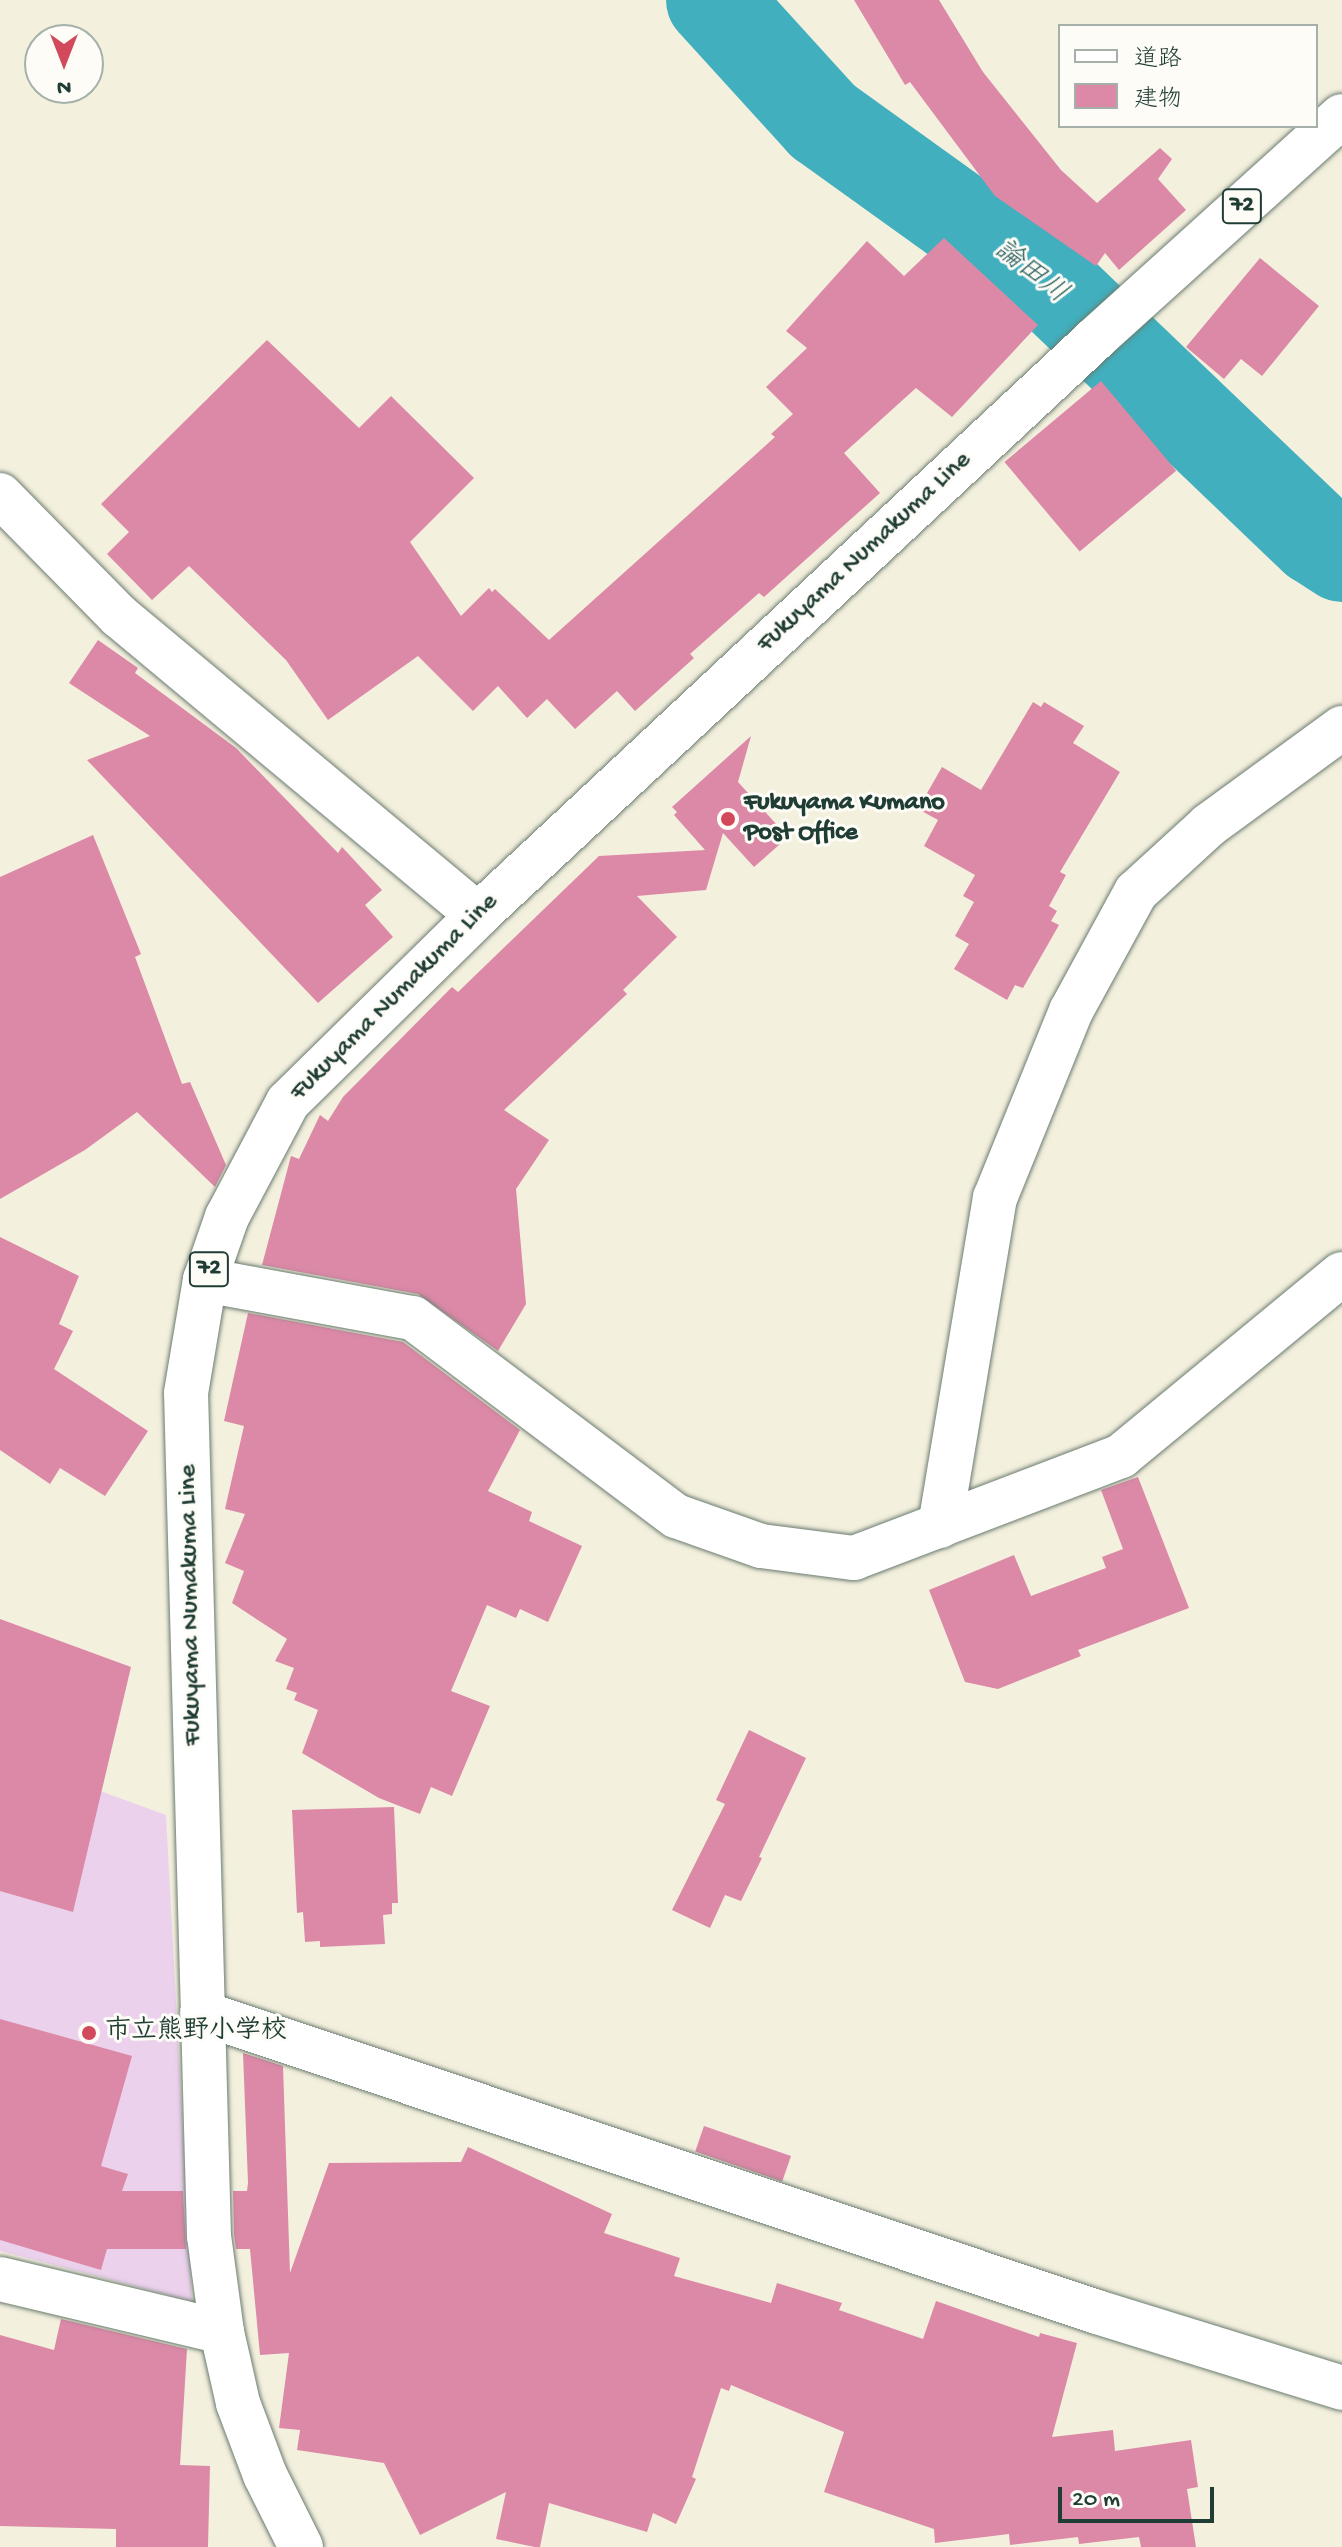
<!DOCTYPE html>
<html>
<head>
<meta charset="utf-8">
<style>
	body { margin:0 }
	#map { position:relative; width:1342px; height:2547px; overflow:hidden; background:#f4f0de; font-family:"Gochi Hand","Klee One",sans-serif }
	div>[style] { position:absolute }
	.built>* { inset:0; background:#ebd1ec }
	.river>* { height:94px; margin:-47px; padding:0 47px; transform-origin:47px; border-radius:47px; background:#41afbd }
	.building>* { inset:0; background:#db89a7; transform-origin:0 0 }
	.roads { filter:drop-shadow(0 0 2px #6a7c70) drop-shadow(0 0 2px #6a7c70) }
	.minor>* { height:44px; margin:-22px; padding:0 22px; transform-origin:22px; border-radius:22px; background:#fff }
	.major>* { height:44px; margin:-22px; padding:0 22px; transform-origin:22px; border-radius:22px; background:#fff }
	.dots>* { width:22px; height:22px; translate:-50% -50%; box-sizing:border-box; border:4px solid #fdfcf7; border-radius:50% }
	span { translate:-50% -50%; white-space:nowrap; text-align:center; line-height:1.15; -webkit-text-stroke:6px #fdfcf7; paint-order:stroke }
	.shield-label span { padding:2px 6px; background:#fdfcf7; border:2px solid; border-radius:6px; -webkit-text-stroke-width:0 }
	.shield-label { font-size:24px; color:#1f3d34; font-weight:700 }
	.street-label { font-size:26px; color:#1f3d34 }
	.poi-label { font-size:26px; color:#1f3d34; font-weight:700 }
	.left { translate:0 -50%; text-align:left }
	.water-label { font-size:28px; color:#295f5d; font-style:italic }
	.legend { position:absolute; left:1058px; top:24px; width:260px; height:104px; box-sizing:border-box; background:#fdfcf7; border:2px solid #a4b0a9; margin:0; padding:10px 14px; list-style:none; font-size:24px; color:#1f3d34 }
	.legend li { display:flex; align-items:center; gap:16px; height:40px }
	.legend b { width:40px; border:2px solid #a4b0a9 }
	.north { position:absolute; left:24px; top:24px; width:80px; height:80px; box-sizing:border-box; background:#fdfcf7; border:2px solid #a4b0a9; border-radius:50%; rotate:180deg; font-size:22px; font-weight:700; line-height:32px; text-align:center; color:#1f3d34 }
	.north::after { content:''; display:block; margin:auto; width:28px; height:36px; background:#d1495b; clip-path:polygon(50% 0,100% 100%,50% 72%,0 100%) }
	.scale { position:absolute; left:1058px; top:2487px; width:156px; height:36px; box-sizing:border-box; border:4px solid #1f3d34; border-top:0; padding-left:10px; font-size:24px; line-height:28px; white-space:nowrap; color:#1f3d34; -webkit-text-stroke:6px #fdfcf7; paint-order:stroke }
</style>
</head>
<body>
<div id="map">
	<div class="built">
		<i style="clip-path:polygon(0 1643px,59px 1776px,166px 1815px,192px 2301px,0 2251px)"></i>
	</div>
	<div class="river">
		<i style="left:713px;top:0;width:164px;rotate:47.7deg"></i>
		<i style="left:823px;top:121px;width:279px;rotate:35.7deg"></i>
		<i style="left:1050px;top:284px;width:368px;rotate:43.7deg"></i>
		<i style="left:1316px;top:538px;width:31px;rotate:33deg"></i>
	</div>
	<div class="building">
		<i style="clip-path:polygon(854px 0,939px 0,983px 72px,1061px 170px,1097px 203px,1160px 148px,1172px 159px,1158px 179px,1186px 210px,1119px 270px,1105px 253px,1096px 266px,995px 196px,910px 82px,905px 85px)"></i>
		<i style="clip-path:polygon(944px 238px,1038px 325px,952px 417px,916px 388px,844px 453px,880px 493px,764px 597px,759px 593px,690px 654px,694px 658px,635px 711px,617px 691px,575px 729px,547px 699px,527px 718px,498px 686px,473px 711px,418px 656px,328px 720px,286px 660px,189px 566px,152px 600px,107px 554px,129px 532px,101px 504px,267px 340px,359px 428px,391px 396px,474px 478px,410px 542px,461px 616px,489px 588px,492px 592px,495px 589px,549px 640px,775px 437px,771px 434px,793px 414px,766px 387px,807px 348px,786px 331px,867px 241px,904px 276px)"></i>
		<i style="clip-path:polygon(1260px 258px,1319px 306px,1262px 376px,1241px 359px,1224px 379px,1186px 347px)"></i>
		<i style="left:1101px;top:381px;width:117px;height:126px;rotate:50deg"></i>
		<i style="clip-path:polygon(98px 640px,138px 668px,135px 673px,236px 748px,338px 853px,342px 847px,382px 890px,365px 905px,393px 937px,318px 1003px,87px 760px,150px 736px,69px 683px)"></i>
		<i style="clip-path:polygon(1033px 702px,1041px 707px,1044px 702px,1084px 726px,1073px 743px,1120px 772px,1060px 872px,1066px 875px,1049px 906px,1057px 911px,1051px 921px,1059px 925px,1023px 988px,1015px 985px,1007px 1000px,954px 969px,969px 944px,955px 936px,974px 902px,963px 896px,975px 875px,924px 846px,938px 820px,918px 809px,942px 767px,981px 790px)"></i>
		<i style="clip-path:polygon(751px 736px,738px 782px,788px 837px,754px 867px,723px 833px,706px 890px,637px 896px,677px 937px,623px 990px,627px 994px,504px 1110px,549px 1140px,516px 1189px,526px 1304px,498px 1351px,418px 1294px,262px 1265px,291px 1156px,299px 1159px,320px 1115px,328px 1121px,343px 1097px,452px 987px,458px 992px,599px 856px,705px 850px,674px 815px,677px 812px,672px 807px)"></i>
		<i style="clip-path:polygon(93px 835px,141px 954px,135px 957px,182px 1084px,190px 1082px,226px 1165px,215px 1187px,137px 1112px,85px 1150px,0 1199px,0 877px)"></i>
		<i style="clip-path:polygon(0 1237px,79px 1276px,59px 1324px,73px 1331px,54px 1369px,148px 1431px,105px 1496px,60px 1468px,50px 1484px,0 1450px)"></i>
		<i style="clip-path:polygon(248px 1313px,403px 1342px,520px 1430px,488px 1491px,532px 1512px,529px 1521px,582px 1546px,548px 1622px,520px 1609px,516px 1618px,487px 1605px,451px 1691px,490px 1706px,452px 1796px,431px 1787px,420px 1814px,379px 1798px,302px 1753px,318px 1710px,294px 1700px,297px 1693px,286px 1689px,294px 1668px,275px 1661px,287px 1639px,232px 1603px,244px 1571px,225px 1563px,245px 1514px,225px 1509px,244px 1426px,224px 1421px)"></i>
		<i style="clip-path:polygon(1138px 1477px,1189px 1608px,1078px 1650px,1081px 1656px,998px 1689px,965px 1682px,929px 1590px,1014px 1555px,1031px 1596px,1106px 1568px,1102px 1557px,1123px 1549px,1101px 1490px)"></i>
		<i style="clip-path:polygon(0 1619px,131px 1667px,73px 1912px,0 1891px)"></i>
		<i style="clip-path:polygon(749px 1730px,806px 1758px,759px 1857px,762px 1858px,741px 1901px,725px 1895px,710px 1928px,672px 1910px,725px 1804px,716px 1800px)"></i>
		<i style="clip-path:polygon(394px 1807px,398px 1903px,392px 1903px,392px 1914px,383px 1915px,385px 1944px,320px 1947px,320px 1941px,305px 1942px,303px 1912px,297px 1913px,292px 1810px)"></i>
		<i style="clip-path:polygon(0 2019px,132px 2056px,101px 2166px,128px 2174px,122px 2191px,183px 2191px,186px 2249px,107px 2249px,101px 2270px,0 2240px)"></i>
		<i style="clip-path:polygon(243px 2053px,283px 2066px,290px 2273px,329px 2163px,461px 2162px,468px 2147px,612px 2214px,604px 2233px,680px 2258px,674px 2276px,771px 2303px,777px 2283px,842px 2303px,839px 2310px,923px 2339px,936px 2301px,1039px 2337px,1040px 2333px,1077px 2343px,1052px 2437px,1113px 2430px,1115px 2451px,1191px 2440px,1198px 2487px,1187px 2489px,1196px 2547px,1141px 2547px,1139px 2537px,1079px 2544px,1078px 2537px,1010px 2545px,1009px 2534px,935px 2543px,934px 2529px,824px 2492px,844px 2432px,731px 2385px,729px 2391px,721px 2388px,692px 2477px,696px 2479px,676px 2524px,653px 2513px,647px 2532px,549px 2503px,540px 2547px,535px 2547px,496px 2539px,506px 2492px,420px 2535px,384px 2463px,297px 2450px,300px 2430px,279px 2428px,289px 2353px,260px 2355px,250px 2249px,236px 2249px,234px 2234px,233px 2191px,247px 2191px,248px 2183px)"></i>
		<i style="left:704px;top:2126px;width:92px;height:27px;rotate:19deg"></i>
		<i style="clip-path:polygon(61px 2319px,187px 2349px,180px 2465px,210px 2466px,208px 2547px,116px 2547px,116px 2529px,0 2526px,0 2335px,54px 2350px)"></i>
	</div>
	<div class="roads">
		<div class="minor">
			<i style="left:0;top:495px;width:170px;rotate:45.5deg"></i>
			<i style="left:119px;top:616px;width:467px;rotate:39.8deg"></i>
			<i style="left:205px;top:1280px;width:211px;rotate:10.4deg"></i>
			<i style="left:413px;top:1318px;width:329px;rotate:37deg"></i>
			<i style="left:676px;top:1516px;width:90px;rotate:19.4deg"></i>
			<i style="left:761px;top:1546px;width:94px;rotate:7.4deg"></i>
			<i style="left:854px;top:1558px;width:286px;rotate:-20.9deg"></i>
			<i style="left:1121px;top:1456px;width:286px;rotate:-39.5deg"></i>
			<i style="left:940px;top:1526px;width:333px;rotate:-80.5deg"></i>
			<i style="left:995px;top:1198px;width:202px;rotate:-67.9deg"></i>
			<i style="left:1071px;top:1011px;width:136px;rotate:-61.4deg"></i>
			<i style="left:1136px;top:892px;width:99px;rotate:-42.5deg"></i>
			<i style="left:1209px;top:825px;width:165px;rotate:-36.1deg"></i>
			<i style="left:202px;top:2013px;width:944px;rotate:18.47deg"></i>
			<i style="left:1097px;top:2312px;width:257px;rotate:17.2deg"></i>
			<i style="left:0;top:2279px;width:228px;rotate:13.4deg"></i>
		</div>
		<div class="major">
			<i style="left:301px;top:2547px;width:80px;rotate:-116.6deg"></i>
			<i style="left:265px;top:2475px;width:77px;rotate:-110.6deg"></i>
			<i style="left:238px;top:2403px;width:73px;rotate:-102.7deg"></i>
			<i style="left:222px;top:2332px;width:97px;rotate:-97.7deg"></i>
			<i style="left:209px;top:2236px;width:843px;rotate:-91.56deg"></i>
			<i style="left:186px;top:1393px;width:115px;rotate:-80.5deg"></i>
			<i style="left:205px;top:1280px;width:67px;rotate:-70.8deg"></i>
			<i style="left:227px;top:1217px;width:130px;rotate:-62.1deg"></i>
			<i style="left:288px;top:1102px;width:267px;rotate:-44.5deg"></i>
			<i style="left:478px;top:915px;width:845px;rotate:-43.03deg"></i>
			<i style="left:1096px;top:338px;width:331px;rotate:-42.1deg"></i>
		</div>
	</div>
	<div class="dots">
		<i style="left:728px;top:819px;background:#d1495b"></i>
		<i style="left:89px;top:2033px;background:#d1495b"></i>
	</div>
	<div class="shield-label">
		<span style="left:1242px;top:206px">72</span>
		<span style="left:209px;top:1269px">72</span>
	</div>
	<div class="street-label">
		<span style="left:865px;top:553px;rotate:-43deg">Fukuyama Numakuma Line</span>
		<span style="left:395px;top:998px;rotate:-45deg">Fukuyama Numakuma Line</span>
		<span style="left:192px;top:1605px;rotate:-91deg">Fukuyama Numakuma Line</span>
	</div>
	<div class="poi-label">
		<span class="left" style="left:744px;top:819px">Fukuyama Kumano<br>Post Office</span>
		<span class="left" style="left:105px;top:2033px">市立熊野小学校</span>
	</div>
	<div class="water-label">
		<span style="left:1030px;top:273px;rotate:38deg">論田川</span>
	</div>
	<ul class="legend">
	<li><b style="height:10px;background:#fff"></b>道路</li>
	<li><b style="height:22px;background:#db89a7"></b>建物</li>
	</ul>
	<div class="north">N</div>
	<div class="scale">20 m</div>
</div>
</body>
</html>
